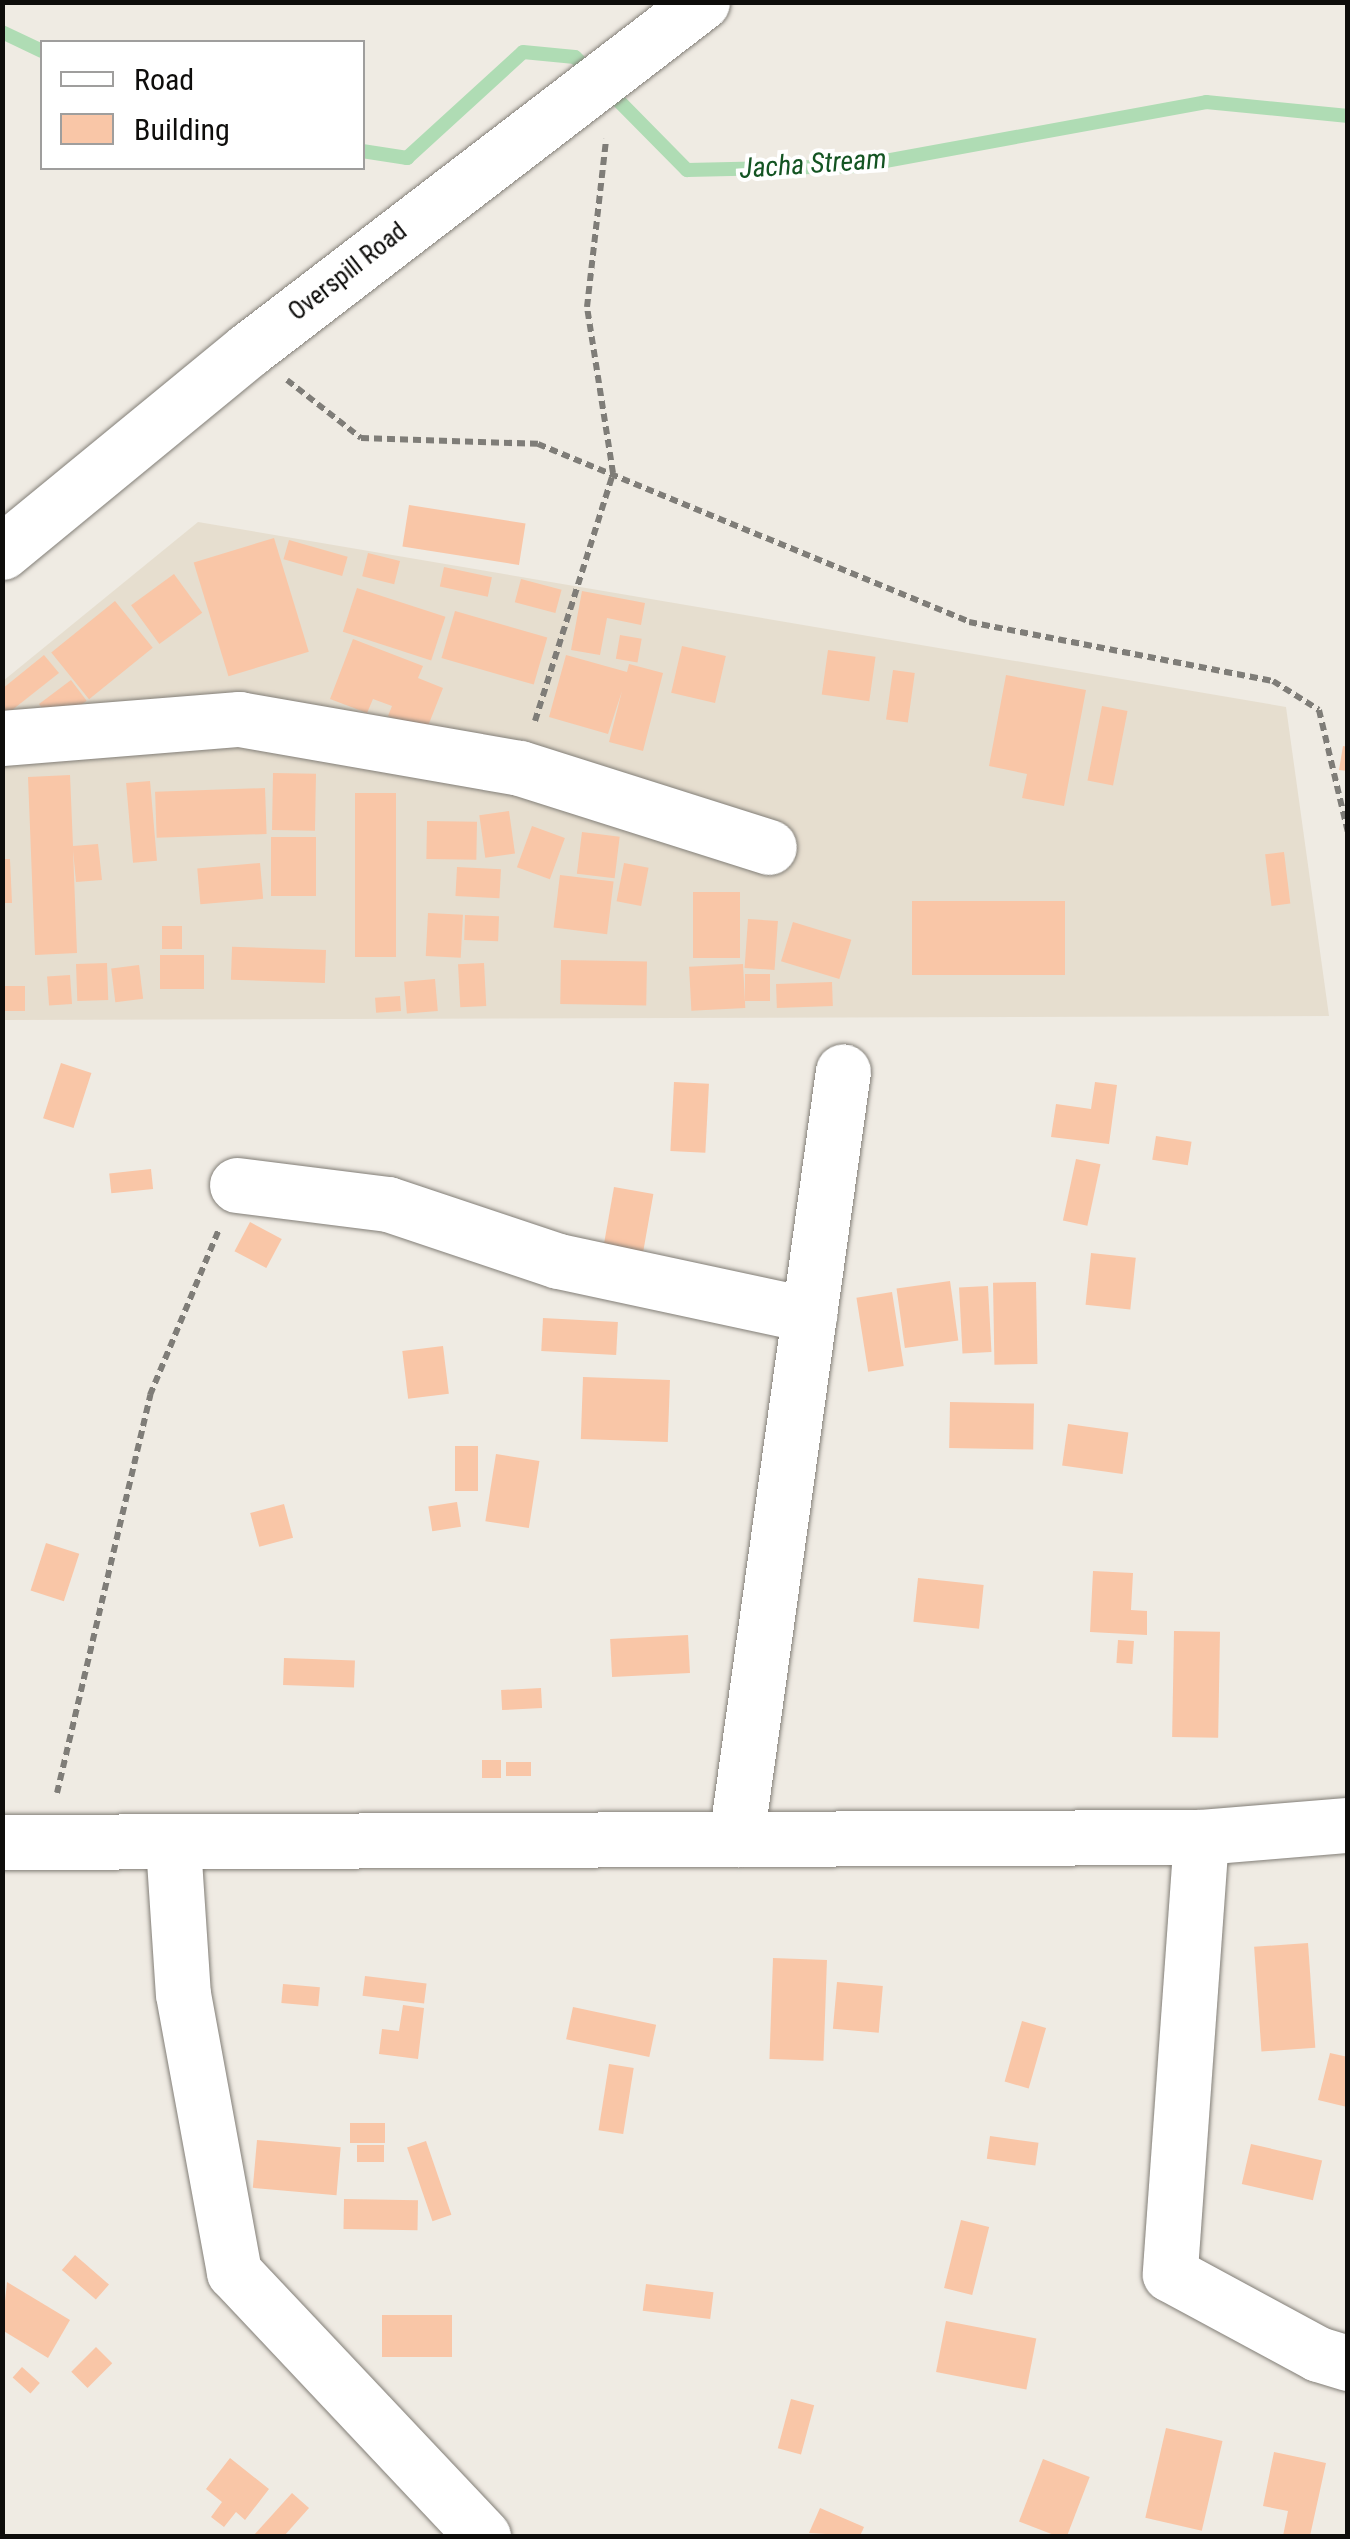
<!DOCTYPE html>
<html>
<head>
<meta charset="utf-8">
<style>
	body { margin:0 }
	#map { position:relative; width:1350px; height:2539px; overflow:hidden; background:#efebe3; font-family:"Roboto Condensed",sans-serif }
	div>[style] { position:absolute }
	.built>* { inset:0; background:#e6decf }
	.stream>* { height:14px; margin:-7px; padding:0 7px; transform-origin:7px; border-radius:7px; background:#afdcb4 }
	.building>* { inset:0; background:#f9c6a7; transform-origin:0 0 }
	.path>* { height:6px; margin-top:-3px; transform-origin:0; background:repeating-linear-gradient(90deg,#7f7d78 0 8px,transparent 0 13px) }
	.roads { filter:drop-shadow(0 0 2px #827e77) drop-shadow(0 0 2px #827e77) }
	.minor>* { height:55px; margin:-27.5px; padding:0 27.5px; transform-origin:27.5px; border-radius:27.5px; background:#fff }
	span { translate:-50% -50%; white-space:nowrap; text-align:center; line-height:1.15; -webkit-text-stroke:8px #fff; paint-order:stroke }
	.street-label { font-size:25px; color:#0e0d0b }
	.water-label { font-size:28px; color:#135422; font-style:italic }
	.frame { position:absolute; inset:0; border:5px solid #0e0d0b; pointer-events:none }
	.legend { position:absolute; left:40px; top:40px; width:325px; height:130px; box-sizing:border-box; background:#fff; border:2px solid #9f9e9d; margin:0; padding:12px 18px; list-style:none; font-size:30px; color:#0e0d0b }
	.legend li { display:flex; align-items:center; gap:20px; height:50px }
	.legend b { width:50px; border:2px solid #9f9e9d }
</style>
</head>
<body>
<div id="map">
	<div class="built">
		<i style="clip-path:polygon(198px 522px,1286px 707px,1329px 1016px,3px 1020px,3px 681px)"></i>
	</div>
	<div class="stream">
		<i style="left:2px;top:32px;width:44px;rotate:25.4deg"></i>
		<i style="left:607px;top:89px;width:114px;rotate:45.4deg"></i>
		<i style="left:687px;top:170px;width:171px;rotate:-1.3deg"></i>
		<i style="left:858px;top:166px;width:354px;rotate:-10.4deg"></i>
		<i style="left:1206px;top:102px;width:143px;rotate:5.6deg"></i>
		<i style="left:362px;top:151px;width:46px;rotate:8.8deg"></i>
		<i style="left:407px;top:158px;width:157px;rotate:-42.4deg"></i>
		<i style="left:523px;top:52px;width:52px;rotate:5.5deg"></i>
		<i style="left:575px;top:57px;width:24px;rotate:45deg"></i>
	</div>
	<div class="building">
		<i style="left:409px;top:505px;width:118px;height:42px;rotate:9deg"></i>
		<i style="left:274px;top:538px;width:119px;height:84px;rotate:73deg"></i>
		<i style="left:289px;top:540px;width:61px;height:20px;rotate:16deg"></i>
		<i style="left:368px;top:553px;width:33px;height:24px;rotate:14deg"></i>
		<i style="left:444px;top:567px;width:49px;height:20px;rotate:12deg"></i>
		<i style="left:174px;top:574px;width:48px;height:53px;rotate:54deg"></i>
		<i style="left:521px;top:579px;width:42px;height:24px;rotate:15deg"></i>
		<i style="left:357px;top:588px;width:93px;height:46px;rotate:18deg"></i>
		<i style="clip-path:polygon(582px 591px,645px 603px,641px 625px,607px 618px,600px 655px,571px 650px)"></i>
		<i style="left:115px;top:601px;width:60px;height:82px;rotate:51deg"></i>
		<i style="left:455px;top:611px;width:96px;height:49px;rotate:16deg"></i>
		<i style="left:620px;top:635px;width:22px;height:24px;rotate:10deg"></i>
		<i style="clip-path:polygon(353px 639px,423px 666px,418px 678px,443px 688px,426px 731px,388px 716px,392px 706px,373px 699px,367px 713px,330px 699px)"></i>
		<i style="left:682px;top:646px;width:45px;height:48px;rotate:13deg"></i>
		<i style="left:828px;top:650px;width:48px;height:45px;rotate:8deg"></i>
		<i style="clip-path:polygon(44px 655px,59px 673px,2px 718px,2px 689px)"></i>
		<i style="clip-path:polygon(566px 655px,627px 672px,629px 664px,663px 673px,643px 751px,609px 742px,622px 691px,608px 734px,549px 717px)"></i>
		<i style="left:893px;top:670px;width:22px;height:50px;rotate:8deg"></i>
		<i style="clip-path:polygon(1006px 675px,1086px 690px,1064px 806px,1022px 798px,1027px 774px,989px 766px)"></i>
		<i style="left:71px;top:680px;width:26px;height:40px;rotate:53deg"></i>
		<i style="left:1102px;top:706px;width:26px;height:76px;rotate:11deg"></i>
		<i style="clip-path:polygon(1343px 746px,1348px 747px,1348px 771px,1339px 770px)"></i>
		<i style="left:273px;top:773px;width:43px;height:57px;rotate:1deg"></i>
		<i style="clip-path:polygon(70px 775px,73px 846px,98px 844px,102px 880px,76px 882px,73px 850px,77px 953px,35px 955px,28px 777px)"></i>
		<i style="left:150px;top:781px;width:80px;height:24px;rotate:85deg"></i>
		<i style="left:265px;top:788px;width:46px;height:110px;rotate:88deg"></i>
		<i style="left:355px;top:793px;width:41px;height:164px"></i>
		<i style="left:509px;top:811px;width:43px;height:30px;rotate:82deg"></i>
		<i style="left:427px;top:821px;width:50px;height:38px;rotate:1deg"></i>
		<i style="left:532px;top:826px;width:35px;height:44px;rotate:20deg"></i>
		<i style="left:582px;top:832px;width:38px;height:42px;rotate:7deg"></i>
		<i style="left:271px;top:837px;width:45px;height:59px"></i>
		<i style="left:1284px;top:852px;width:52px;height:19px;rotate:83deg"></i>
		<i style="clip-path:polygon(2px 859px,10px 859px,12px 903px,2px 903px)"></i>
		<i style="left:260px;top:863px;width:36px;height:63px;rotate:85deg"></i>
		<i style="left:624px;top:863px;width:25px;height:39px;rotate:11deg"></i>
		<i style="left:457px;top:867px;width:44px;height:29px;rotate:3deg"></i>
		<i style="left:560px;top:875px;width:54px;height:53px;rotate:7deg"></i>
		<i style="left:740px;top:892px;width:66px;height:47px;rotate:90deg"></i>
		<i style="left:912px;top:901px;width:153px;height:74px"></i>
		<i style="left:428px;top:913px;width:35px;height:43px;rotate:3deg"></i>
		<i style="left:465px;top:915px;width:34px;height:25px;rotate:2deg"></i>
		<i style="left:748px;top:919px;width:30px;height:49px;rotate:4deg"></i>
		<i style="left:793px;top:922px;width:61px;height:41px;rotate:17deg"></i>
		<i style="left:162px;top:926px;width:20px;height:23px"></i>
		<i style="left:326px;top:950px;width:33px;height:94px;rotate:92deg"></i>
		<i style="left:160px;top:955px;width:44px;height:34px"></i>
		<i style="left:561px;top:960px;width:86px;height:44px;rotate:1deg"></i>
		<i style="left:107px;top:963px;width:37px;height:31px;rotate:88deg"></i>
		<i style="left:484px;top:963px;width:43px;height:26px;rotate:87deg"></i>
		<i style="left:743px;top:964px;width:44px;height:54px;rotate:87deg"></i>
		<i style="left:139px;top:965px;width:34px;height:28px;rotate:83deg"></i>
		<i style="left:745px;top:974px;width:25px;height:27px"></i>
		<i style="left:70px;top:975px;width:29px;height:23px;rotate:86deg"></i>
		<i style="left:435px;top:979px;width:32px;height:31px;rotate:85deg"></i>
		<i style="left:832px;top:982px;width:24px;height:56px;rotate:88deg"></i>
		<i style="left:2px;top:986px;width:23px;height:25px"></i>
		<i style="left:400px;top:996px;width:15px;height:25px;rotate:86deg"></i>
		<i style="left:61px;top:1063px;width:32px;height:58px;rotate:18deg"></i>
		<i style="left:674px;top:1082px;width:35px;height:69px;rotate:3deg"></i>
		<i style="clip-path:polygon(1095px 1082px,1117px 1085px,1109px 1144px,1051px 1137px,1056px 1104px,1091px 1109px)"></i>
		<i style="left:1156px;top:1136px;width:36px;height:24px;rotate:9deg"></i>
		<i style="left:1076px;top:1159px;width:25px;height:63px;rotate:12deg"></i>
		<i style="left:151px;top:1169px;width:20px;height:42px;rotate:84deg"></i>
		<i style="left:614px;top:1187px;width:40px;height:73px;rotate:10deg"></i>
		<i style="left:250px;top:1222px;width:36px;height:33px;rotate:28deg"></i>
		<i style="left:1091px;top:1253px;width:45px;height:52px;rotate:6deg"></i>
		<i style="left:950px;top:1281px;width:60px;height:54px;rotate:82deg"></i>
		<i style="left:1036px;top:1282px;width:82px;height:43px;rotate:89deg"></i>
		<i style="left:988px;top:1286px;width:66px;height:29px;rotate:87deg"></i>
		<i style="left:892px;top:1292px;width:75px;height:36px;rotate:81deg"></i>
		<i style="left:543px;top:1318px;width:75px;height:33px;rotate:3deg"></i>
		<i style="left:443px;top:1346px;width:48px;height:41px;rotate:83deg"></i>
		<i style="left:583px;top:1377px;width:87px;height:62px;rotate:2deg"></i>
		<i style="left:950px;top:1402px;width:84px;height:46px;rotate:1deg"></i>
		<i style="left:1068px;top:1424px;width:61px;height:42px;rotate:8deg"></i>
		<i style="left:455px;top:1446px;width:23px;height:45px"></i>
		<i style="left:496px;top:1454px;width:44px;height:68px;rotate:9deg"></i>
		<i style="left:457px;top:1502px;width:25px;height:29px;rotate:81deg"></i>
		<i style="left:284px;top:1504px;width:35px;height:35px;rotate:75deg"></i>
		<i style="left:46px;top:1543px;width:35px;height:50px;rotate:18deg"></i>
		<i style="clip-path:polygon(1093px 1571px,1133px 1573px,1131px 1610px,1147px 1611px,1147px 1635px,1090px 1632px)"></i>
		<i style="left:918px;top:1578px;width:66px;height:44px;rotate:6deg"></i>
		<i style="left:1174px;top:1631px;width:46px;height:106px;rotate:1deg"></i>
		<i style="left:688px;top:1635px;width:38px;height:78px;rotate:87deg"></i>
		<i style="left:1118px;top:1640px;width:16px;height:23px;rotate:4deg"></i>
		<i style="left:284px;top:1658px;width:71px;height:27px;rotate:2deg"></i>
		<i style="left:541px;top:1688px;width:20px;height:40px;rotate:87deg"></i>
		<i style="left:482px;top:1760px;width:19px;height:18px"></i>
		<i style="left:506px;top:1762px;width:25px;height:14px"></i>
		<i style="left:1308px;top:1943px;width:105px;height:54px;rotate:86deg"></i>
		<i style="left:773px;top:1958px;width:54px;height:101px;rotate:2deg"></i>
		<i style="left:365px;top:1976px;width:62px;height:20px;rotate:7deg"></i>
		<i style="left:837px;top:1982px;width:46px;height:47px;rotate:5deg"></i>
		<i style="left:283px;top:1984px;width:37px;height:19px;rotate:5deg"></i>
		<i style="clip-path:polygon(403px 2005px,424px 2008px,418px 2059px,379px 2054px,382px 2029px,399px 2031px)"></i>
		<i style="left:573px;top:2007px;width:85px;height:33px;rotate:12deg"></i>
		<i style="left:1022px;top:2021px;width:25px;height:63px;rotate:16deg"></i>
		<i style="clip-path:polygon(1330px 2053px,1348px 2057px,1347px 2107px,1318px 2100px)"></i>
		<i style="left:609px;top:2064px;width:25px;height:67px;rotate:9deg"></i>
		<i style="left:350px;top:2123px;width:35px;height:20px"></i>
		<i style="left:990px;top:2136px;width:49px;height:23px;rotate:8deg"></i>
		<i style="left:257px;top:2140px;width:84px;height:48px;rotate:5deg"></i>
		<i style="left:426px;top:2141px;width:78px;height:20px;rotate:71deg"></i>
		<i style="left:1251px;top:2144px;width:73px;height:41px;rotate:13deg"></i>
		<i style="left:384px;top:2145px;width:17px;height:27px;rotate:90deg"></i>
		<i style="left:344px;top:2199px;width:74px;height:30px;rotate:1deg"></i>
		<i style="left:961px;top:2220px;width:29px;height:70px;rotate:14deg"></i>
		<i style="left:75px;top:2255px;width:45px;height:20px;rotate:41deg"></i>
		<i style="clip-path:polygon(7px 2282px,70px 2320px,48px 2358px,2px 2330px)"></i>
		<i style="left:646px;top:2284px;width:68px;height:27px;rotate:7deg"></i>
		<i style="left:452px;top:2315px;width:42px;height:70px;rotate:90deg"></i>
		<i style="left:946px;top:2321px;width:92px;height:52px;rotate:11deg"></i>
		<i style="left:96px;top:2347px;width:23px;height:35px;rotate:45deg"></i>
		<i style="left:22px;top:2367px;width:24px;height:14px;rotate:42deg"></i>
		<i style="left:791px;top:2399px;width:24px;height:51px;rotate:15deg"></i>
		<i style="left:1166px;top:2428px;width:58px;height:92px;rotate:13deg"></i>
		<i style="clip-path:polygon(1274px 2452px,1326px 2463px,1310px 2536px,1283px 2536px,1288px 2511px,1263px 2506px)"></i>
		<i style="clip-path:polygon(230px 2458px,269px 2489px,245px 2520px,236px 2512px,224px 2527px,211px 2517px,222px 2502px,206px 2489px)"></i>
		<i style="left:1043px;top:2459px;width:50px;height:67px;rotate:21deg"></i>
		<i style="clip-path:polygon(292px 2493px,309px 2508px,284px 2536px,253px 2536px)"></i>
		<i style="clip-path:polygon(820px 2508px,864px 2527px,860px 2536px,809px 2533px)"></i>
	</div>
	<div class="path">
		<i style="left:287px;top:380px;width:94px;rotate:38.1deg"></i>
		<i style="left:361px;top:438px;width:177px;rotate:1.9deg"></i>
		<i style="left:538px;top:444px;width:466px;rotate:22.4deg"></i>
		<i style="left:969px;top:622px;width:310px;rotate:11deg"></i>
		<i style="left:1273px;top:681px;width:54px;rotate:32.2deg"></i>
		<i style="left:1319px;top:710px;width:126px;rotate:76.7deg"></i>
		<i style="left:535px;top:721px;width:260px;rotate:-72.5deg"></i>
		<i style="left:613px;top:473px;width:168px;rotate:-98.9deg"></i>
		<i style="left:587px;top:307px;width:169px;rotate:-83.5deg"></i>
		<i style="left:57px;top:1793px;width:409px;rotate:-76.8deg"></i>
		<i style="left:150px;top:1395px;width:180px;rotate:-67.4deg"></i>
	</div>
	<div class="roads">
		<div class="minor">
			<i style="left:2px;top:552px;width:318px;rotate:-39.4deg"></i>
			<i style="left:248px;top:350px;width:572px;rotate:-37.47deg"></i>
			<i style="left:2px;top:738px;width:238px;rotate:-4.6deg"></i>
			<i style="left:239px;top:719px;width:285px;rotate:9.9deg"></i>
			<i style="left:520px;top:768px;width:261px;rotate:17.6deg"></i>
			<i style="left:237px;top:1185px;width:152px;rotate:7.2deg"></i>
			<i style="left:388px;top:1204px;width:179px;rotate:18.5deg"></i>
			<i style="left:558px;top:1261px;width:257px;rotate:12.1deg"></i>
			<i style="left:1201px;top:1837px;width:438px;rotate:94.1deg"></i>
			<i style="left:1170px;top:2274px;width:168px;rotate:28.4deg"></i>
			<i style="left:1318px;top:2354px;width:31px;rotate:17deg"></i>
			<i style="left:736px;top:1839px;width:775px;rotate:-82.07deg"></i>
			<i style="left:2px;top:1842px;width:1199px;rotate:-0.24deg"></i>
			<i style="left:1201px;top:1837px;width:147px;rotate:-4.7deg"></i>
			<i style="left:173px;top:1845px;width:149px;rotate:86.2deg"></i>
			<i style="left:183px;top:1994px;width:283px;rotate:79.6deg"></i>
			<i style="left:234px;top:2272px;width:363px;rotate:46.7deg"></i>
		</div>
	</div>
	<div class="street-label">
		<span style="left:348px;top:272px;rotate:-38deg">Overspill Road</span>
	</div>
	<div class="water-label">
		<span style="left:813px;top:164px;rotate:-4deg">Jacha Stream</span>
	</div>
	<div class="frame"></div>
	<ul class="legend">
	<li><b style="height:12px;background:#fff"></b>Road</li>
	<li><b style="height:28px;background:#f9c6a7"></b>Building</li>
	</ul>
</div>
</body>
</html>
